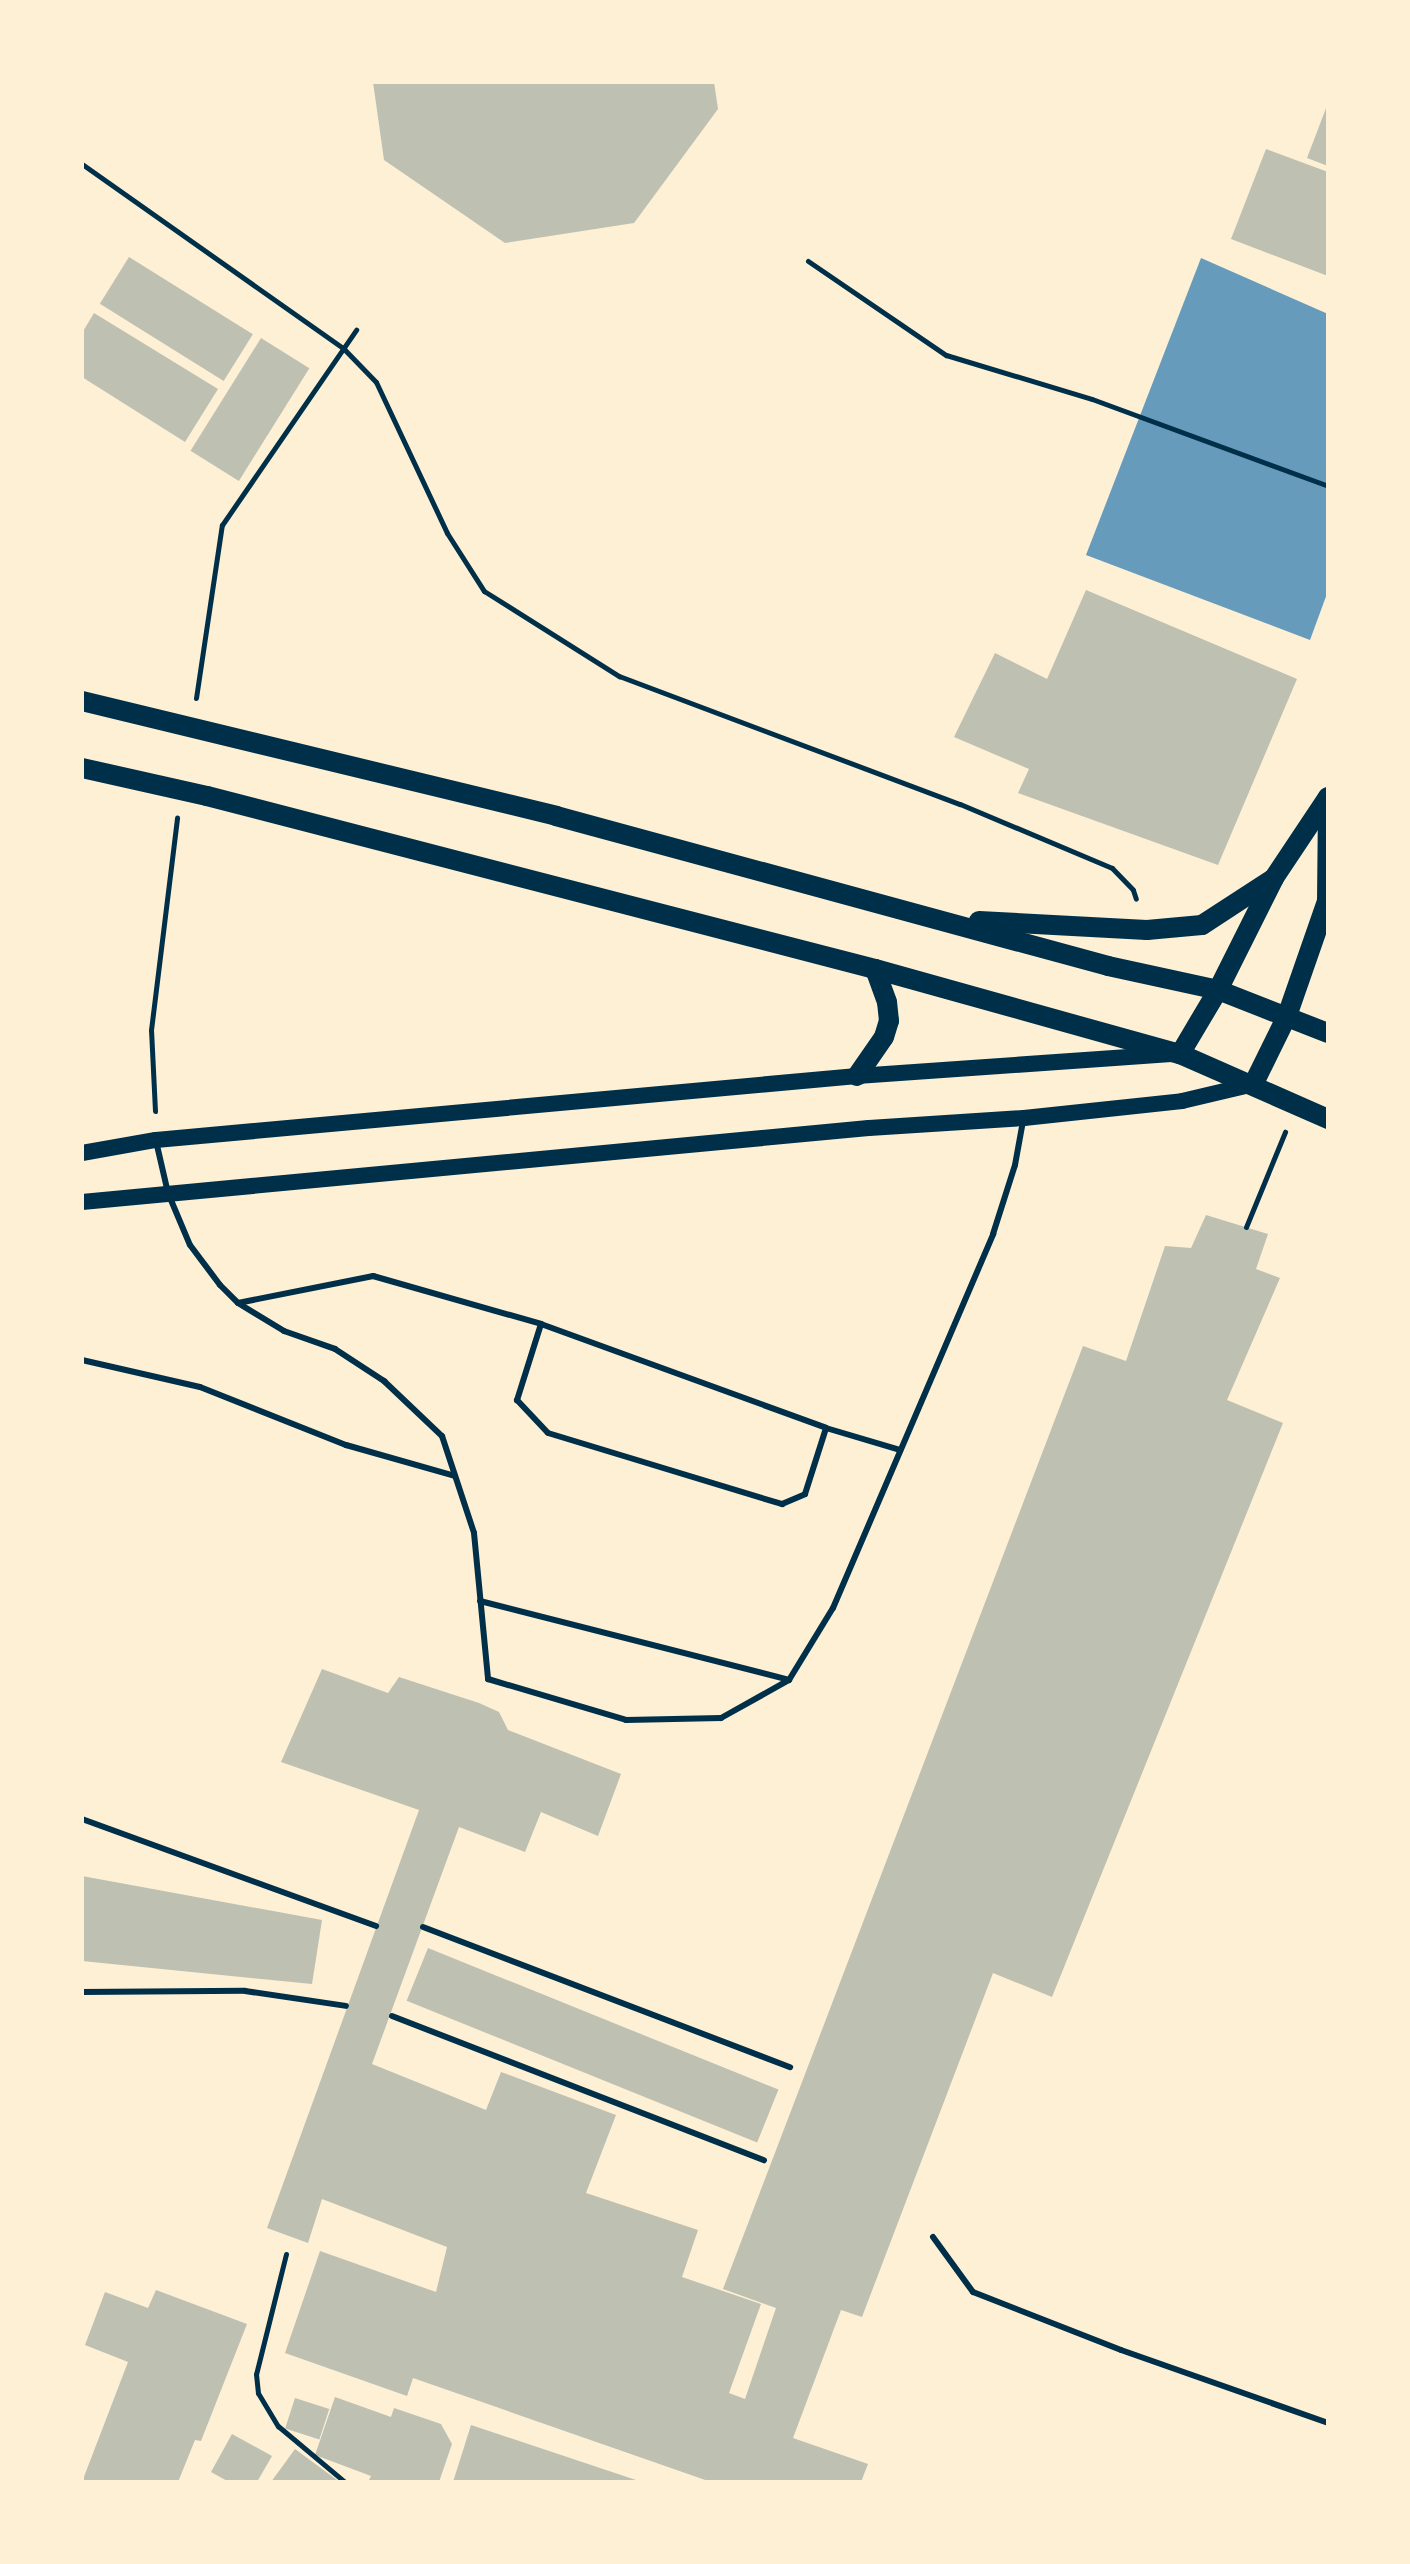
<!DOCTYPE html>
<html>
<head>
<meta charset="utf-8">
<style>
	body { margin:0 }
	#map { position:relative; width:1410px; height:2564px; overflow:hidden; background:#fdf0d5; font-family:Inter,sans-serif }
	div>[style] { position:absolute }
	.water>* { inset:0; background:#669bbc }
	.building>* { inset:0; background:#bec0b2; transform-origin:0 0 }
	.path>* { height:5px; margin:-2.5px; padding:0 2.5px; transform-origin:2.5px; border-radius:2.5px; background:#003049 }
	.service>* { height:6px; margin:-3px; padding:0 3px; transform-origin:3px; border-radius:3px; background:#003049 }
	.secondary>* { height:16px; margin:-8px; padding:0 8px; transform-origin:8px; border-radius:8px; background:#003049 }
	.primary>* { height:20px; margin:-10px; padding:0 10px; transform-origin:10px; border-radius:10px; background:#003049 }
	span { translate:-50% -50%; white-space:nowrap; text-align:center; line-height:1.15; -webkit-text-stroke:7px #fdf0d5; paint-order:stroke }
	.frame { position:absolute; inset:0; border:84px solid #fdf0d5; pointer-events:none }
</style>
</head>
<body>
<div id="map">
	<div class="water">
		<i style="clip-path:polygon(1201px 258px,1328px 314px,1328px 591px,1310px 640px,1086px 555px)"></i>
	</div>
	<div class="building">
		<i style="clip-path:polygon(373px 82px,714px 82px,718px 109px,634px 223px,505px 243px,384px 160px)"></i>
		<i style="clip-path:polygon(1328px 103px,1328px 166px,1307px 158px)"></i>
		<i style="clip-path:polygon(1266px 149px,1328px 172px,1328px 276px,1231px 239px)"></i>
		<i style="left:129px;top:257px;width:146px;height:55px;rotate:32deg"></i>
		<i style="clip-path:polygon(94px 313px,218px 389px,185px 442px,82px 377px,82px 333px)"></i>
		<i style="left:261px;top:338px;width:57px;height:133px;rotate:32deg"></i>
		<i style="clip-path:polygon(1086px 590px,1297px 679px,1218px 865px,1018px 793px,1029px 769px,954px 737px,995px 653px,1047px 679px)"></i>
		<i style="clip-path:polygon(1206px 1215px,1268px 1234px,1256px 1269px,1280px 1278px,1227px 1400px,1283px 1423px,1052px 1997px,993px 1973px,862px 2317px,841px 2310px,793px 2438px,868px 2464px,861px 2482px,711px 2482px,413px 2378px,407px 2396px,285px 2353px,320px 2251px,436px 2292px,447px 2247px,322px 2199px,308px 2243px,267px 2228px,419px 1810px,281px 1762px,322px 1669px,388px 1693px,399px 1677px,479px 1703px,499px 1712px,508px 1730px,621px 1774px,598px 1836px,541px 1812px,525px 1852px,459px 1827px,372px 2064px,486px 2110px,501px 2072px,616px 2115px,586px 2193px,698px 2230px,682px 2277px,761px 2304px,729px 2393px,745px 2399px,776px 2308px,723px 2289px,1083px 1346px,1126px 1361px,1165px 1246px,1191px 1248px)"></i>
		<i style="clip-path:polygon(82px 1876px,322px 1920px,312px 1984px,82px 1961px)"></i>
		<i style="left:428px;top:1948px;width:378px;height:57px;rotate:22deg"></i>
		<i style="clip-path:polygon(156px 2290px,247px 2324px,201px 2441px,195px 2440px,178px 2482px,82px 2482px,128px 2362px,85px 2345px,105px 2292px,148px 2308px)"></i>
		<i style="clip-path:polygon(335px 2397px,391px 2417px,394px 2408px,441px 2424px,452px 2444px,439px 2482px,373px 2482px,369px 2480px,371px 2476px,315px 2455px)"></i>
		<i style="left:295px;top:2398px;width:36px;height:32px;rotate:18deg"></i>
		<i style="clip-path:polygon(471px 2425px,639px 2481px,639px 2482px,453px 2482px)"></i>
		<i style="clip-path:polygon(232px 2434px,272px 2456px,257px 2482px,229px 2482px,211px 2472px)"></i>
		<i style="clip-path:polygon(295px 2449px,337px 2480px,336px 2482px,271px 2482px)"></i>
	</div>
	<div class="path">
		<i style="left:82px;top:164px;width:321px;rotate:35.2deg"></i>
		<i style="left:344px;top:349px;width:46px;rotate:45.9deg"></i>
		<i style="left:376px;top:382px;width:167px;rotate:64.8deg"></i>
		<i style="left:447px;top:533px;width:69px;rotate:57.5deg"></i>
		<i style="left:484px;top:591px;width:160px;rotate:32.2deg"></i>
		<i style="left:619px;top:676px;width:364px;rotate:20.6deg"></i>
		<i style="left:960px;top:804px;width:165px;rotate:22.8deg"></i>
		<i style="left:1112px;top:868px;width:30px;rotate:46deg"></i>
		<i style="left:1133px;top:890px;width:9px;rotate:72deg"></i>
		<i style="left:808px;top:261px;width:167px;rotate:34.3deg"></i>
		<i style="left:946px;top:355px;width:152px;rotate:16.8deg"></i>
		<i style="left:1092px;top:399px;width:252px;rotate:20.2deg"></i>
		<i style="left:196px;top:698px;width:175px;rotate:-81.5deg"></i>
		<i style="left:222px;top:525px;width:237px;rotate:-55.5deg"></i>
		<i style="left:155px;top:1111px;width:81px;rotate:-92.8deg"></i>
		<i style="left:151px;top:1030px;width:214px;rotate:-83deg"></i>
		<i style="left:1246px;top:1227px;width:103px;rotate:-67.7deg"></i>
		<i style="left:286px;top:2254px;width:124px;rotate:104deg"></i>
		<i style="left:256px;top:2374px;width:19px;rotate:84deg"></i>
		<i style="left:258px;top:2393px;width:39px;rotate:59deg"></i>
		<i style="left:278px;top:2426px;width:87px;rotate:39.9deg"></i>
	</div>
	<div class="service">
		<i style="left:156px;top:1141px;width:53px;rotate:77deg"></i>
		<i style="left:168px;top:1193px;width:56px;rotate:67.1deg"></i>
		<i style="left:190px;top:1245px;width:50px;rotate:53.1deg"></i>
		<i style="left:220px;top:1285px;width:25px;rotate:45deg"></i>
		<i style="left:238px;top:1303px;width:54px;rotate:31.3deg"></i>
		<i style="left:284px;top:1331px;width:54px;rotate:19.4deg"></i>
		<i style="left:335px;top:1349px;width:59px;rotate:33.1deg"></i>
		<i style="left:384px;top:1381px;width:80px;rotate:43.5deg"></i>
		<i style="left:442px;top:1436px;width:102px;rotate:71.7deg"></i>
		<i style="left:474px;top:1533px;width:147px;rotate:84.5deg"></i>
		<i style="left:488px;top:1679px;width:144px;rotate:16.5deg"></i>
		<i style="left:626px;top:1720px;width:95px;rotate:-1.2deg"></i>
		<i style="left:721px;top:1718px;width:78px;rotate:-29.2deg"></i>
		<i style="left:789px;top:1680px;width:84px;rotate:-58.6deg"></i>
		<i style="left:833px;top:1608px;width:407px;rotate:-66.8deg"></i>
		<i style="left:993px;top:1234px;width:72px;rotate:-72.3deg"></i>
		<i style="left:1015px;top:1165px;width:45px;rotate:-79.7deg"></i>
		<i style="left:238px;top:1303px;width:138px;rotate:-11.3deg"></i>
		<i style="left:373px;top:1276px;width:175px;rotate:15.9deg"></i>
		<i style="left:541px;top:1324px;width:303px;rotate:20deg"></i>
		<i style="left:826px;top:1428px;width:77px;rotate:16.6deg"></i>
		<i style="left:541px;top:1324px;width:80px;rotate:107.5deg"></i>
		<i style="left:517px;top:1400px;width:45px;rotate:46.8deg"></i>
		<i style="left:548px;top:1433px;width:245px;rotate:16.9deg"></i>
		<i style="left:782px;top:1504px;width:25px;rotate:-23deg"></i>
		<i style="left:805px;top:1494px;width:69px;rotate:-72.3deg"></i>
		<i style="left:82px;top:1360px;width:121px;rotate:12.9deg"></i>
		<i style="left:200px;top:1387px;width:157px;rotate:21.7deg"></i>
		<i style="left:346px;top:1445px;width:113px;rotate:15.9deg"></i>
		<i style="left:480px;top:1601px;width:319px;rotate:14.3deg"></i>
		<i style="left:82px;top:1819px;width:313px;rotate:20deg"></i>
		<i style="left:423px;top:1927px;width:393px;rotate:20.9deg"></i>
		<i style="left:82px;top:1992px;width:163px;rotate:-0.4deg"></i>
		<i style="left:245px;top:1991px;width:102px;rotate:8.4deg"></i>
		<i style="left:392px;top:2016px;width:399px;rotate:21.2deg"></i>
		<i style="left:933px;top:2237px;width:68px;rotate:54deg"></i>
		<i style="left:973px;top:2292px;width:159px;rotate:21.4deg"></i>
		<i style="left:1121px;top:2350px;width:219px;rotate:19.4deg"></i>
	</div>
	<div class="secondary">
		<i style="left:82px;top:1153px;width:75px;rotate:-10deg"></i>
		<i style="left:156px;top:1140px;width:704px;rotate:-5.22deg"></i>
		<i style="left:857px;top:1076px;width:315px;rotate:-4deg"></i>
		<i style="left:82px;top:1202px;width:790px;rotate:-5.37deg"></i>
		<i style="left:869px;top:1128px;width:155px;rotate:-3.7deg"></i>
		<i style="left:1024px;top:1118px;width:159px;rotate:-6.1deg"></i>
		<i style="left:1182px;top:1101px;width:74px;rotate:-13.3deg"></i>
	</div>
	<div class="primary">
		<i style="left:82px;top:701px;width:488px;rotate:13.6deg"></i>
		<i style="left:556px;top:816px;width:572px;rotate:15.2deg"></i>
		<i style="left:1108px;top:966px;width:113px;rotate:12.3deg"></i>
		<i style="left:1218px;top:990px;width:118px;rotate:21.4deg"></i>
		<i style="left:82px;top:768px;width:128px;rotate:12.6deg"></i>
		<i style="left:207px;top:796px;width:690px;rotate:14.52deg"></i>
		<i style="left:875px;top:969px;width:317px;rotate:15.6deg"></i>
		<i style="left:1180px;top:1054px;width:162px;rotate:23.7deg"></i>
		<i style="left:979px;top:921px;width:168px;rotate:3.1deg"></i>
		<i style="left:1147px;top:930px;width:55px;rotate:-5.2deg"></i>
		<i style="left:1202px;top:925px;width:86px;rotate:-33.1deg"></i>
		<i style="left:1180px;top:1054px;width:74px;rotate:-59.3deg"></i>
		<i style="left:1218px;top:990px;width:125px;rotate:-63.4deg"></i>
		<i style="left:1274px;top:878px;width:97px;rotate:-56.3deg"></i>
		<i style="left:857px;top:1076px;width:47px;rotate:-55.3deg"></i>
		<i style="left:884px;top:1037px;width:17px;rotate:-73deg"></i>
		<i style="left:889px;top:1021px;width:19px;rotate:-96deg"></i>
		<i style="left:887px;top:1002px;width:35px;rotate:-110deg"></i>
		<i style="left:1254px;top:1083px;width:75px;rotate:-63.8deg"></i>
		<i style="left:1287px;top:1016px;width:122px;rotate:-70.8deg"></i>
		<i style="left:1327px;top:901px;width:104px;rotate:-89.4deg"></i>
	</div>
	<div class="frame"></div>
</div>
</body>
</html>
